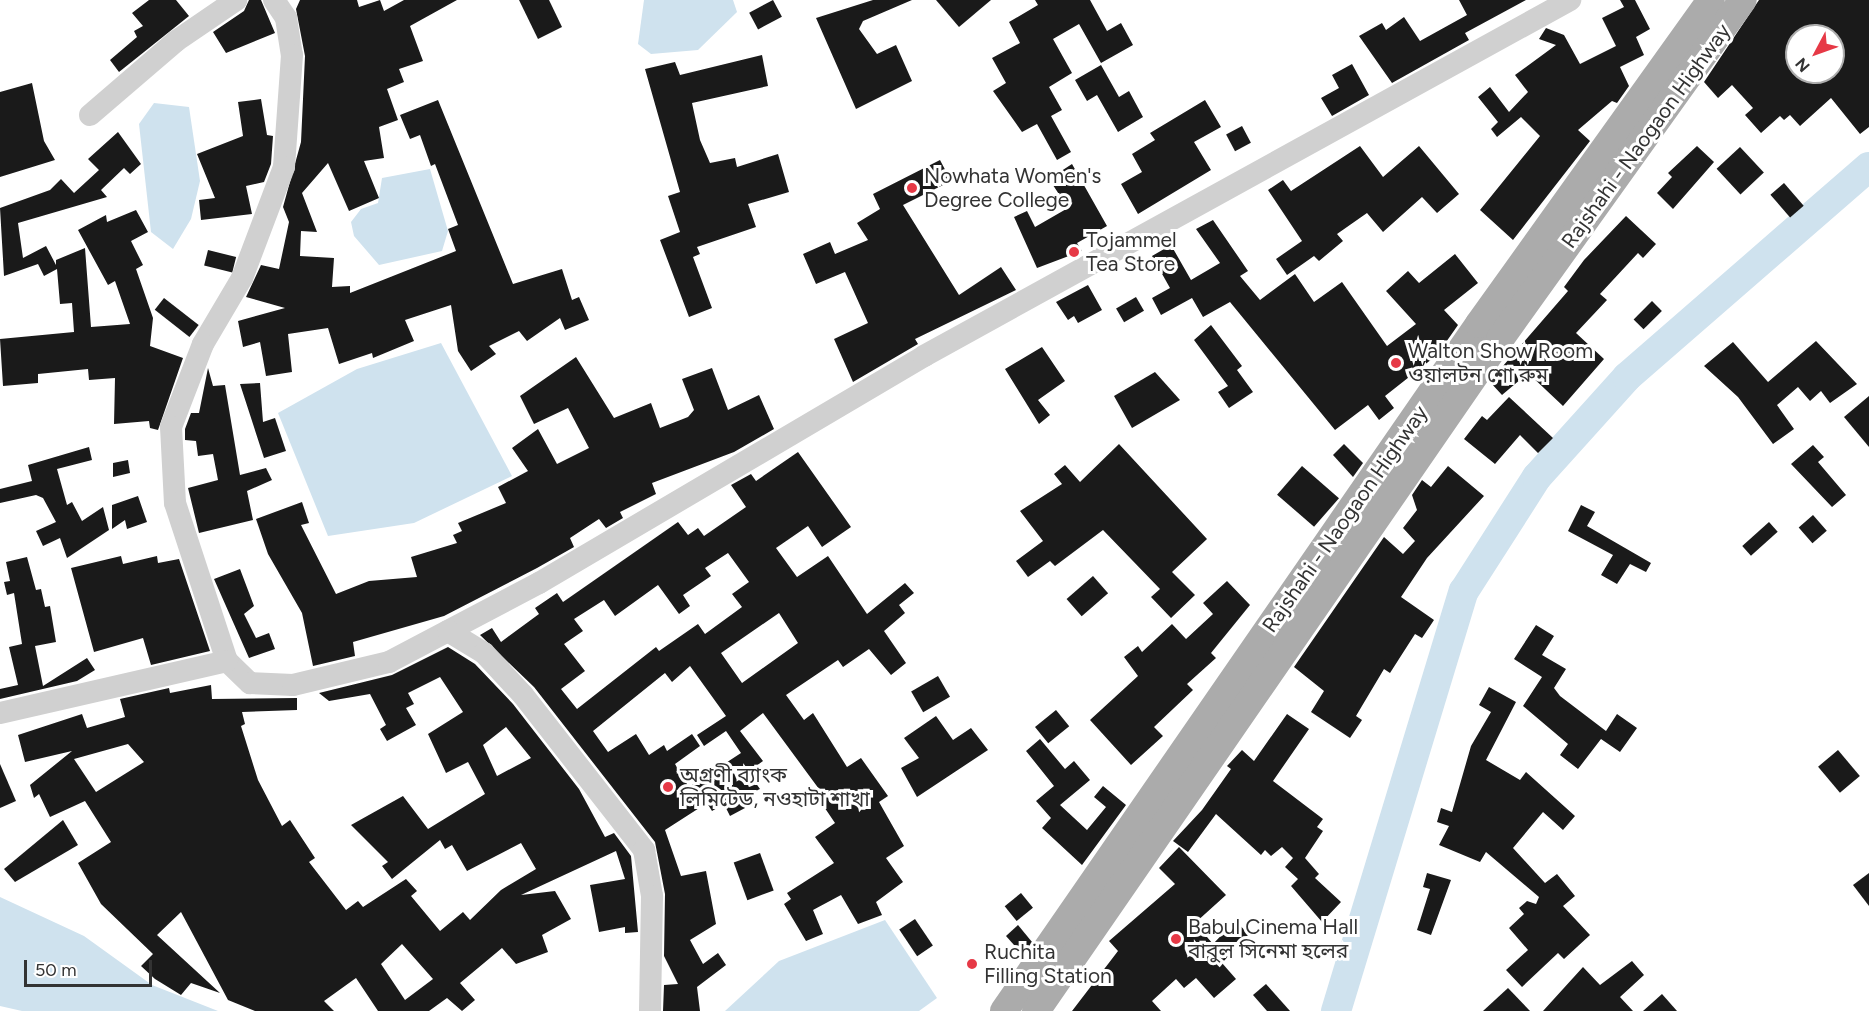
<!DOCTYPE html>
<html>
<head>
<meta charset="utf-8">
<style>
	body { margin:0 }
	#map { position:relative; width:1869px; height:1011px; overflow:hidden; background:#fff; font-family:Figtree,"Noto Sans Bengali",sans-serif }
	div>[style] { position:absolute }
	.water>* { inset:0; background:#cfe2ee }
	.river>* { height:30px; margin:-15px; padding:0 15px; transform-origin:15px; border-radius:15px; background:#cfe2ee }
	.building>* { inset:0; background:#1a1a1a; transform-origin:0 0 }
	.minor>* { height:22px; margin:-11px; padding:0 11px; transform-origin:11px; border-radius:11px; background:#d0d0d0 }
	.major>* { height:28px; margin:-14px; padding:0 14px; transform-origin:14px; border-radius:14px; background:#ababab }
	.dots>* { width:16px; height:16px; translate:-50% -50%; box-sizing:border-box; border:3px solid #fff; border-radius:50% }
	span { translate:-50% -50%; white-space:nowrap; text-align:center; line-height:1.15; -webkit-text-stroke:6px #fff; paint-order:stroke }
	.street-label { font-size:21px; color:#333 }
	.poi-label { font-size:21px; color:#333 }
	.left { translate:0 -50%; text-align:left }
	.north { position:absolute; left:1785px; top:24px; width:60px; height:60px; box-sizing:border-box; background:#fff; border:2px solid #adadad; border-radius:50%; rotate:229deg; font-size:16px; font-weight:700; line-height:24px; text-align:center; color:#333 }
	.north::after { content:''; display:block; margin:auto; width:21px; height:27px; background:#e63946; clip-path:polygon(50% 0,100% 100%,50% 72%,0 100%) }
	.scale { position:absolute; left:24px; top:960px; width:128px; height:27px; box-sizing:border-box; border:3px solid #333; border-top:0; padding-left:8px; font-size:18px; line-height:21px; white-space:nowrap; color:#333; -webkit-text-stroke:4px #fff; paint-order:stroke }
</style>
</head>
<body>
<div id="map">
	<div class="water">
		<i style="clip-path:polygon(644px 0,733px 0,737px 12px,698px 50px,651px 54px,638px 44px)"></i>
		<i style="clip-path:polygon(154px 103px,189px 107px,200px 181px,191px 219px,173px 249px,151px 232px,139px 124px)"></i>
		<i style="clip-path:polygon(430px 169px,448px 231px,442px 251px,379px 265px,354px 236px,351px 222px,361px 209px,378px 203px,382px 178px)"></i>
		<i style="clip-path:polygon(441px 343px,512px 476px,414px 523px,328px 536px,278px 413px,357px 369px)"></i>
		<i style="clip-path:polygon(0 897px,84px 936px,152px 985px,218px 1011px,22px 1011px,0 1006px)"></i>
		<i style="clip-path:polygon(885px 920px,937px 998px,919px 1011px,725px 1011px,779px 961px)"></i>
	</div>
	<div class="river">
		<i style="left:1336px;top:1011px;width:439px;rotate:-73.1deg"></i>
		<i style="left:1464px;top:591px;width:135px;rotate:-57.4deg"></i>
		<i style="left:1537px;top:477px;width:135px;rotate:-48deg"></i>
		<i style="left:1627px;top:377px;width:320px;rotate:-41deg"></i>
	</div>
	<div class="building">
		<i style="clip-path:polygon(149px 0,176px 0,189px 16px,119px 72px,110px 60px,137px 37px,134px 31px,143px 26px,132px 13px)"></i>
		<i style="clip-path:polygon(249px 0,261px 0,275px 33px,226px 53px,213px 32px,244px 11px)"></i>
		<i style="clip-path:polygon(300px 0,357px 0,359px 7px,380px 0,384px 11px,404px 0,457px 0,410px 26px,423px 61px,399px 69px,404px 82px,387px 89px,398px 120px,379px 127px,384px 158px,364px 161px,379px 198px,349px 211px,328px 163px,302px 193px,317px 232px,301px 231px,300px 256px,334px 258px,332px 287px,350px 286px,350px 293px,456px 251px,448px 229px,458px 225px,435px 164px,431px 166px,420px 135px,410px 139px,400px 115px,438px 100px,513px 284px,562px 269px,572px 300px,579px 297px,589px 320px,565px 330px,560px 318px,527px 341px,519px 331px,489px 346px,496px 354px,471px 371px,458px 351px,451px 305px,405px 320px,414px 341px,373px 358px,372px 353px,339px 364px,328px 328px,288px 334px,292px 372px,266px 376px,260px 342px,243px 347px,238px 321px,285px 308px,246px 297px,261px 265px,279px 269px,289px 222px,283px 207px,301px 142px,305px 56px,296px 9px)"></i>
		<i style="clip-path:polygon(519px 0,549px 0,562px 27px,538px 39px)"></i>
		<i style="left:773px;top:0;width:19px;height:27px;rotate:62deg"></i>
		<i style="clip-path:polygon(873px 0,912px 0,863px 21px,859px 29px,877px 54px,896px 45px,912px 81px,856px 109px,816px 18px)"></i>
		<i style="clip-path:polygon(936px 0,991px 0,959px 27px)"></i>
		<i style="clip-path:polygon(1035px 0,1090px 0,1107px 31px,1121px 23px,1133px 45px,1101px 63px,1079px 24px,1053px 39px,1072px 73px,1049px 87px,1062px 110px,1051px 116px,1071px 152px,1057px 160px,1037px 124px,1022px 132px,993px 91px,1006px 83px,992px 58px,1020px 43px,1009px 22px,1038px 5px)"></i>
		<i style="clip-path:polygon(1459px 0,1526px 0,1465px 33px,1469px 40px,1392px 83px,1359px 36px,1382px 23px,1386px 30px,1404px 17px,1420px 41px,1467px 15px)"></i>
		<i style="clip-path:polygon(1620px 0,1635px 0,1650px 29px,1636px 37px,1644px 55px,1620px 67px,1629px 86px,1617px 103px,1612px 101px,1578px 130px,1590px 141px,1513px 240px,1480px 210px,1540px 136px,1521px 117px,1497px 137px,1491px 129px,1498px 122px,1478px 97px,1490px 87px,1509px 112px,1528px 92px,1515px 75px,1556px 45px,1539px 39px,1546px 28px,1564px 35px,1580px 64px,1616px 46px,1602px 18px,1624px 7px)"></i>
		<i style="clip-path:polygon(evenodd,1759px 0,1869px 0,1869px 127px,1860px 134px,1831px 98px,1800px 126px,1790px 115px,1784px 120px,1780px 116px,1761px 133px,1745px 115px,1753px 108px,1732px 85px,1718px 98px,1704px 82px,1759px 0,1797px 36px,1833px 36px,1833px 72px,1797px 72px,1797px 36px)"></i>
		<i style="clip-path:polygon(762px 55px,768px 86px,692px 103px,700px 140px,710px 163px,735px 158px,737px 167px,778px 154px,789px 192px,748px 204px,756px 227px,697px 247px,700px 254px,693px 257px,712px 308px,689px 317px,660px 240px,680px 232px,668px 196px,680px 192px,645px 69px,675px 62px,680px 75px)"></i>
		<i style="clip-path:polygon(1352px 64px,1369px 95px,1332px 116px,1321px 98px,1339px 88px,1332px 75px)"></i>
		<i style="clip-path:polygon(1101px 65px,1119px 97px,1129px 91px,1143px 117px,1118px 132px,1097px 95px,1087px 101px,1075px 80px)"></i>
		<i style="clip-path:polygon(32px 83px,44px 141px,55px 160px,0 177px,0 92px)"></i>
		<i style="clip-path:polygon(261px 99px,267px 135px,273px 136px,271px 164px,264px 182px,246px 186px,252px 214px,201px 220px,199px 200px,215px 198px,197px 154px,243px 136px,238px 102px)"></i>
		<i style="clip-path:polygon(1205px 100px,1221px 127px,1194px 142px,1211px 170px,1138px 214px,1121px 184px,1142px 172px,1132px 154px,1155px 140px,1150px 133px)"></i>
		<i style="left:1242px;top:126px;width:19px;height:18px;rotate:62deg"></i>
		<i style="clip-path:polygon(118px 132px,141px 164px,130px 174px,124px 168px,101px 190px,107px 197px,18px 223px,23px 258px,46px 246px,56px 265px,56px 260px,85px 248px,91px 327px,130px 324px,115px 281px,108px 285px,78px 230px,106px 215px,107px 222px,136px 210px,148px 232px,131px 241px,143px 265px,136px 269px,153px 318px,150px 346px,183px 358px,158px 430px,150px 428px,149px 421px,114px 424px,115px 378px,89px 380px,88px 369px,38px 374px,38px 383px,3px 386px,0 339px,74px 332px,72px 303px,60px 304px,57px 269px,44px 276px,38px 264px,4px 276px,0 208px,50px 190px,61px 179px,74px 193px,99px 170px,88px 159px)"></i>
		<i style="clip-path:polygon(1360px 146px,1383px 177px,1419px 146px,1459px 194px,1437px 213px,1422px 197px,1383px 232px,1367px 213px,1337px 234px,1343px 241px,1319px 261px,1314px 256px,1287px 275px,1276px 259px,1302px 241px,1268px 190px,1283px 180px,1291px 191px)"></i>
		<i style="clip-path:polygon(1697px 146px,1714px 162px,1673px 209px,1657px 193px,1672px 177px,1668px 173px)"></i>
		<i style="left:1740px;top:147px;width:35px;height:32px;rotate:47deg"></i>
		<i style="clip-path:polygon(940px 160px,951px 181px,903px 205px,959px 295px,1001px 267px,1016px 290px,915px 339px,918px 344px,853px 382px,834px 339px,868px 323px,845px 272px,816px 284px,803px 254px,830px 242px,835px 254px,868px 240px,857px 223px,880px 209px,873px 194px)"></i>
		<i style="clip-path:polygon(1072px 164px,1107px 226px,1077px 243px,1082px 251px,1037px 268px,1014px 217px,1027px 211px,1035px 227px,1068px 208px,1049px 179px)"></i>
		<i style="left:1784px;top:183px;width:30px;height:18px;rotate:49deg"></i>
		<i style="clip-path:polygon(1626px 216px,1656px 244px,1643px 258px,1638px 253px,1600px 294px,1607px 300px,1576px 333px,1604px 359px,1563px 406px,1528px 373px,1502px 395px,1490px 382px,1496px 374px,1568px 291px,1564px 287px,1584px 260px)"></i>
		<i style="clip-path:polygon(1213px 220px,1248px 271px,1240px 276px,1260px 300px,1295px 274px,1314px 302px,1342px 282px,1387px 346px,1416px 324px,1386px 291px,1408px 271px,1419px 283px,1455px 254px,1478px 283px,1444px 310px,1458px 325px,1437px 355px,1385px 396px,1394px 408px,1379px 420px,1368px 405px,1335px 430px,1230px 302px,1203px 317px,1192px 298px,1161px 315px,1152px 298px,1170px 288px,1152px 256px,1171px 245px,1191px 280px,1220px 263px,1196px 229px)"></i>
		<i style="left:208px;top:250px;width:29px;height:16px;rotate:14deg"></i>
		<i style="clip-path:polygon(1088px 285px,1102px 310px,1078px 323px,1074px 316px,1068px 320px,1056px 302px)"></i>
		<i style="left:1136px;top:297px;width:16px;height:23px;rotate:60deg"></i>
		<i style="left:164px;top:298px;width:44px;height:15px;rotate:38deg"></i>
		<i style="left:1652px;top:301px;width:14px;height:26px;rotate:45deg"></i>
		<i style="clip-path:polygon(1211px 325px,1242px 366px,1237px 370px,1253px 392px,1229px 408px,1218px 392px,1228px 386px,1194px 340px)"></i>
		<i style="clip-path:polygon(1816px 341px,1857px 384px,1830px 403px,1821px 391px,1810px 401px,1798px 387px,1777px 405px,1794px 429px,1773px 444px,1738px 397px,1704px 366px,1733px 342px,1768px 382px)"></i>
		<i style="clip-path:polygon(1042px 347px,1065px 381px,1038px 400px,1050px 415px,1039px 424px,1005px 369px)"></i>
		<i style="clip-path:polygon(576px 357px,614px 418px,651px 403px,660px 428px,688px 417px,694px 410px,682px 379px,712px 368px,728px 410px,759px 395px,774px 429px,734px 452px,652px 483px,656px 494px,620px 512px,623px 518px,606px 528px,599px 519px,570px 538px,574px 547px,537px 568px,444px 616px,353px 642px,355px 656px,313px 666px,302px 613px,268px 554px,256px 519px,302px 502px,309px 523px,301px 525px,336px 594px,369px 581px,417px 577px,411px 557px,457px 543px,453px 535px,462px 531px,458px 523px,506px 503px,498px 487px,528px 471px,512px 448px,538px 429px,557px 464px,589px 448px,568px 408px,534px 424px,520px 396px)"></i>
		<i style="clip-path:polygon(208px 368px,213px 386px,225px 385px,240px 475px,266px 468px,272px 480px,247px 491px,253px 520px,199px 533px,188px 488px,218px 480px,213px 454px,198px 456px,196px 441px,185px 440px,185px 429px,191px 413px,199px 413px)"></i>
		<i style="clip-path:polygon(1155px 372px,1180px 400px,1132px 428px,1114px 396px)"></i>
		<i style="clip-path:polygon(260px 383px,263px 422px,275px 418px,286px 451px,264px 458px,240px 384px)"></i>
		<i style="clip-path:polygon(1869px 396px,1869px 447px,1844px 417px)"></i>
		<i style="clip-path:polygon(1509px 397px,1553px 438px,1538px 453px,1520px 435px,1495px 464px,1464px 439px,1482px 416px,1487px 420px)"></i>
		<i style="clip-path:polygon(1119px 444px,1207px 539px,1172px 572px,1195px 595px,1171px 618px,1151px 597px,1160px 589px,1103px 530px,1055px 566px,1050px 561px,1028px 577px,1016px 561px,1043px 541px,1020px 511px,1062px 484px,1054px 474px,1065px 465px,1080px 482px)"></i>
		<i style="clip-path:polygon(1344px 444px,1363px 463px,1353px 477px,1333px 455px)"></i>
		<i style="clip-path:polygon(1813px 445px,1824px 457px,1818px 462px,1846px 495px,1832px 507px,1791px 464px)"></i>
		<i style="clip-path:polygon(89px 447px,92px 460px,57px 469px,67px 505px,72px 502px,82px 521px,103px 507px,109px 530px,67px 558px,60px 538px,43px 546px,36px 531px,56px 522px,43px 498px,36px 495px,0 503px,0 489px,32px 481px,28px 465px)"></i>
		<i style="clip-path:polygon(evenodd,798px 452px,851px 527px,822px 547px,808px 526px,776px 548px,797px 577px,828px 556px,867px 614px,905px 583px,914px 593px,899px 605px,905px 613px,884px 631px,906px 663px,891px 675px,869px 649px,843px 667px,838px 660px,786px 695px,804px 720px,813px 713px,847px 767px,861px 758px,888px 796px,879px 802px,904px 846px,886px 858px,903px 882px,876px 902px,882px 915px,858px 924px,841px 895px,813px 910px,823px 934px,806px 941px,784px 904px,791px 899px,787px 893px,834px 863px,815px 837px,835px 823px,814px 792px,819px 789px,763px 713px,740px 731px,763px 761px,748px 772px,760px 789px,741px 798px,745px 808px,730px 816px,724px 804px,712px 811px,707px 803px,665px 830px,681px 876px,706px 871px,716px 924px,690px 940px,703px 964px,718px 953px,726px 965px,697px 987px,700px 1011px,663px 1011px,664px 985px,678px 984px,664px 956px,665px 894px,655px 842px,534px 687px,480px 635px,492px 628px,501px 642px,539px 614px,535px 608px,557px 593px,563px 602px,678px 522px,688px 535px,698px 528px,704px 536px,746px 507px,731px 485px,751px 474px,756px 481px,798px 452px,728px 553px,749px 582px,732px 594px,742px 607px,705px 634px,698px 624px,659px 651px,656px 647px,577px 709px,561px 689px,585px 671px,564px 644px,583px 631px,574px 619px,604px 600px,615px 616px,658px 585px,679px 614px,690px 606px,683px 595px,711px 576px,705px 568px,728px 553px,798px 452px,779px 613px,798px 643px,742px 683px,721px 653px,779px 613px,798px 452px,690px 666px,726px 716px,697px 735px,704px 746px,726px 731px,741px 753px,689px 787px,675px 764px,700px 746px,692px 734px,667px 751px,664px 745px,649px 755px,636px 734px,608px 752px,593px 731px,665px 673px,672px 682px,690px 666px)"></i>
		<i style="clip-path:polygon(128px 460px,130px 473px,113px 477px,113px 463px)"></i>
		<i style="left:1302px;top:466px;width:49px;height:38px;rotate:41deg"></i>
		<i style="clip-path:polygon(1448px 466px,1484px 496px,1427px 558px,1401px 597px,1434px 620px,1422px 638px,1415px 634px,1390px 673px,1384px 669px,1356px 716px,1362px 720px,1350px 738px,1311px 712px,1324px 691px,1294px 667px,1384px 537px,1403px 554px,1415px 541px,1403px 528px,1417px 510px,1412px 495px,1422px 480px,1431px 487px)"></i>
		<i style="clip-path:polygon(138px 496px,147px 522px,127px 529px,125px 520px,112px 529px,112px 505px)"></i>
		<i style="clip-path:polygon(1581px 505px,1595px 512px,1587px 526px,1651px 563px,1646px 572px,1630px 564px,1617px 584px,1601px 575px,1613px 555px,1568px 531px)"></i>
		<i style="left:1813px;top:515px;width:21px;height:19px;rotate:49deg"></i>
		<i style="left:1769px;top:522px;width:13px;height:36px;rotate:48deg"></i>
		<i style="clip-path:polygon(121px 556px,123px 564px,157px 556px,158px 563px,179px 559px,210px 651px,151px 665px,143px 638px,94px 652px,71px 568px)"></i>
		<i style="clip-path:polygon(27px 557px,36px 590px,41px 589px,45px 607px,50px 606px,56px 642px,35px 646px,43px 686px,87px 658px,95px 670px,77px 681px,0 699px,0 689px,18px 685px,9px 647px,22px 644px,14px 593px,7px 595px,4px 582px,10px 581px,6px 562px)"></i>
		<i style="clip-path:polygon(240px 569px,254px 606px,244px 614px,256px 638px,269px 633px,275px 649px,249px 658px,214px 579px)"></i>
		<i style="left:1093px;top:576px;width:23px;height:35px;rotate:49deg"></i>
		<i style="clip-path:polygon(1227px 581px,1250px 605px,1211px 653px,1216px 658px,1187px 684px,1193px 690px,1154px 727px,1163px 736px,1131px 765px,1090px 720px,1138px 676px,1124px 657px,1138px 646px,1142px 652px,1172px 624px,1186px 639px,1213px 614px,1203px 603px)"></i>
		<i style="clip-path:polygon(1536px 625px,1554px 636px,1542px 655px,1566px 669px,1554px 688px,1560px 696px,1606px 731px,1617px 714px,1637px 728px,1620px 752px,1601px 739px,1578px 769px,1560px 755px,1568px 744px,1523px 706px,1542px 677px,1514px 659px)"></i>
		<i style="clip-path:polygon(evenodd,448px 647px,475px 664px,513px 704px,579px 789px,605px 837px,614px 833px,631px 856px,638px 932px,625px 933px,625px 927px,599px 932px,590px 885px,625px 879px,616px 851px,521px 895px,555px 891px,571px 919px,542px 935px,548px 952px,516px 964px,502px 948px,460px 983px,475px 1000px,462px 1011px,447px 998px,429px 1011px,378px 1011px,356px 978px,324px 1001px,334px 1011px,255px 1011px,228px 1000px,181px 912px,157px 935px,220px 993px,191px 983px,181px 995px,155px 979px,141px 966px,153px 954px,101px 904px,78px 863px,111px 842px,85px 801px,50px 817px,39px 794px,34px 798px,30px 785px,72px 751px,25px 762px,18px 735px,82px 714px,87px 728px,125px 717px,120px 699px,169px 688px,170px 693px,211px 685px,212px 699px,297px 698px,297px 710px,242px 712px,245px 724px,241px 726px,258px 780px,282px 826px,290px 820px,315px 858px,309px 862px,346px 910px,358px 901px,363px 907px,406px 879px,417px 891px,411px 896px,440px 931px,463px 912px,470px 920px,501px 890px,536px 869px,521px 843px,467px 871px,452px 845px,445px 849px,440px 840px,392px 879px,382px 866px,388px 862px,351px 825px,403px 796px,428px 829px,485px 794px,468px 762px,446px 773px,428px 734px,463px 712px,440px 677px,408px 693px,414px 704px,406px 708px,416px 725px,387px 741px,380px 729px,386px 725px,370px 694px,329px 701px,319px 693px,392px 675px,448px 647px,506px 727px,531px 758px,497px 776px,483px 745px,506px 727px,448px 647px,128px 744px,144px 762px,96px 792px,74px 759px,128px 744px,448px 647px,402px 944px,433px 979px,405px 1000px,381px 964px,402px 944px)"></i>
		<i style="left:938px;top:676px;width:24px;height:31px;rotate:60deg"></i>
		<i style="clip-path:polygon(1489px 687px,1516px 702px,1486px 760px,1520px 780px,1526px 772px,1575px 816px,1563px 830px,1543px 812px,1513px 848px,1545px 883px,1557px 874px,1575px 896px,1563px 906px,1590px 935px,1564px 959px,1558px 953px,1522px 987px,1506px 970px,1528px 950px,1509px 928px,1524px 914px,1519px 908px,1527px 901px,1536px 904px,1539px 897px,1486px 852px,1480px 862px,1439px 845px,1449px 826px,1437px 822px,1441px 808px,1452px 812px,1471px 746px,1491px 712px,1479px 705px)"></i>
		<i style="left:1056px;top:710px;width:21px;height:27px;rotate:51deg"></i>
		<i style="clip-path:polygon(1287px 714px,1309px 729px,1273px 781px,1323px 819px,1317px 827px,1323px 831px,1305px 858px,1319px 874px,1315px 878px,1341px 902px,1322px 922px,1291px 886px,1298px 879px,1285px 867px,1293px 858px,1282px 847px,1271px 856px,1265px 850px,1261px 855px,1216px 814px,1188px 852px,1173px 841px,1202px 810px,1231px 769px,1227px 766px,1242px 750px,1254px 761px)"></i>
		<i style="clip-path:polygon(936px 716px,953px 740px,971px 728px,988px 750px,917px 797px,901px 768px,919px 758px,904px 738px)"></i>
		<i style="clip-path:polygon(1040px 739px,1065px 769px,1074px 761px,1090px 780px,1060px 805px,1087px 830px,1106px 807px,1094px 797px,1103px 786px,1126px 805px,1082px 865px,1042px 828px,1051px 818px,1036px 801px,1054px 786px,1026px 751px)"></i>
		<i style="left:1838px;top:750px;width:34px;height:26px;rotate:50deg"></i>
		<i style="clip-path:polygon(0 764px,16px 801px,0 808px)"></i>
		<i style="clip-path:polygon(63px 820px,78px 845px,15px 882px,4px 869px)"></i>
		<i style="clip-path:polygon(1179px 847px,1226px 895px,1195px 923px,1213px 944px,1235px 921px,1249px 934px,1222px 963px,1236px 979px,1214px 998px,1196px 978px,1184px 988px,1176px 979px,1152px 1001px,1161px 1011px,1072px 1011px,1118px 951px,1109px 941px,1175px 884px,1159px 868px)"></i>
		<i style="left:760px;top:853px;width:40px;height:28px;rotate:70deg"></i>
		<i style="clip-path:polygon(1427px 873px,1451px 880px,1431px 935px,1417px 930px,1430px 889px,1423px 887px)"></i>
		<i style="clip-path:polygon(1869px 873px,1869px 906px,1853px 885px)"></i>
		<i style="left:1021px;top:893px;width:19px;height:21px;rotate:51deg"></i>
		<i style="left:915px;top:919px;width:32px;height:19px;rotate:56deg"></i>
		<i style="clip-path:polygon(1018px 925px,1032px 942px,1023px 955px,1006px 936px)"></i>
		<i style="clip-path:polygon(1632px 961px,1644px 975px,1620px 997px,1633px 1011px,1543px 1011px,1583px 967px,1600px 985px)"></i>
		<i style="clip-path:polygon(1266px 984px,1290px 1011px,1267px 1011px,1253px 995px)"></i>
		<i style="clip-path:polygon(1508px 988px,1530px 1011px,1483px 1011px)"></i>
		<i style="clip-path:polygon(1662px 994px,1677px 1011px,1643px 1011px)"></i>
	</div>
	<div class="minor">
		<i style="left:274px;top:0;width:22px;rotate:56deg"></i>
		<i style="left:286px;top:18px;width:37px;rotate:81deg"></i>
		<i style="left:292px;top:55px;width:112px;rotate:94.1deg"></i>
		<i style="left:284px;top:167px;width:119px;rotate:110.7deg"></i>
		<i style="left:242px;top:278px;width:77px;rotate:120.6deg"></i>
		<i style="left:203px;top:344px;width:89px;rotate:111.1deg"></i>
		<i style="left:171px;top:427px;width:76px;rotate:87deg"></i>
		<i style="left:175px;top:503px;width:166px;rotate:71.8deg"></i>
		<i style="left:227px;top:661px;width:32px;rotate:44deg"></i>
		<i style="left:250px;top:683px;width:43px;rotate:2.7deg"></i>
		<i style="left:293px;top:685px;width:99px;rotate:-13.5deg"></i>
		<i style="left:389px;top:662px;width:170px;rotate:-27.8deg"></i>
		<i style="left:539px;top:583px;width:447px;rotate:-30.5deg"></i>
		<i style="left:924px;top:356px;width:738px;rotate:-28.86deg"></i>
		<i style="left:90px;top:115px;width:113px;rotate:-40.7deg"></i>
		<i style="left:176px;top:41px;width:73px;rotate:-34.3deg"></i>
		<i style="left:448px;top:631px;width:42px;rotate:31.4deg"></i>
		<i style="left:484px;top:653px;width:57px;rotate:47.1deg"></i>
		<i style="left:523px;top:695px;width:197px;rotate:52deg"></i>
		<i style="left:644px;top:850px;width:47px;rotate:80.1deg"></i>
		<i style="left:652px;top:896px;width:115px;rotate:91deg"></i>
		<i style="left:0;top:713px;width:233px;rotate:-12.9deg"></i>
	</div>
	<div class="major">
		<i style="left:1004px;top:1011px;width:835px;rotate:-55.34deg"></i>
		<i style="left:1479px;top:324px;width:398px;rotate:-54.4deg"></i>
		<i style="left:1036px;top:1011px;width:817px;rotate:-55.38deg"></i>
		<i style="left:1500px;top:339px;width:417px;rotate:-54.4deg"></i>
	</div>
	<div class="dots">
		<i style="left:912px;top:188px;background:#e63946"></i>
		<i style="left:1074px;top:252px;background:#e63946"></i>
		<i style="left:1396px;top:363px;background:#e63946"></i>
		<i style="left:668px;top:787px;background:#e63946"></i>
		<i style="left:1176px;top:939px;background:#e63946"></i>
		<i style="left:972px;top:964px;background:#e63946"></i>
	</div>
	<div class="street-label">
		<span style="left:1646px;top:136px;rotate:-54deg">Rajshahi - Naogaon Highway</span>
		<span style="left:1345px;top:519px;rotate:-55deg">Rajshahi - Naogaon Highway</span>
	</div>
	<div class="poi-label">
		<span class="left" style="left:924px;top:188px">Nowhata Women's<br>Degree College</span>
		<span class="left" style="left:1086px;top:252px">Tojammel<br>Tea Store</span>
		<span class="left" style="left:1408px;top:363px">Walton Show Room<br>ওয়ালটন শো রুম</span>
		<span class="left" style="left:680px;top:787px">অগ্রণী ব্যাংক<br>লিমিটেড, নওহাটা শাখা</span>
		<span class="left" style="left:1188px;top:939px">Babul Cinema Hall<br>বাবুল সিনেমা হলের</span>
		<span class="left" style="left:984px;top:964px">Ruchita<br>Filling Station</span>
	</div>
	<div class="north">N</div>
	<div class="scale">50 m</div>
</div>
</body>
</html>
